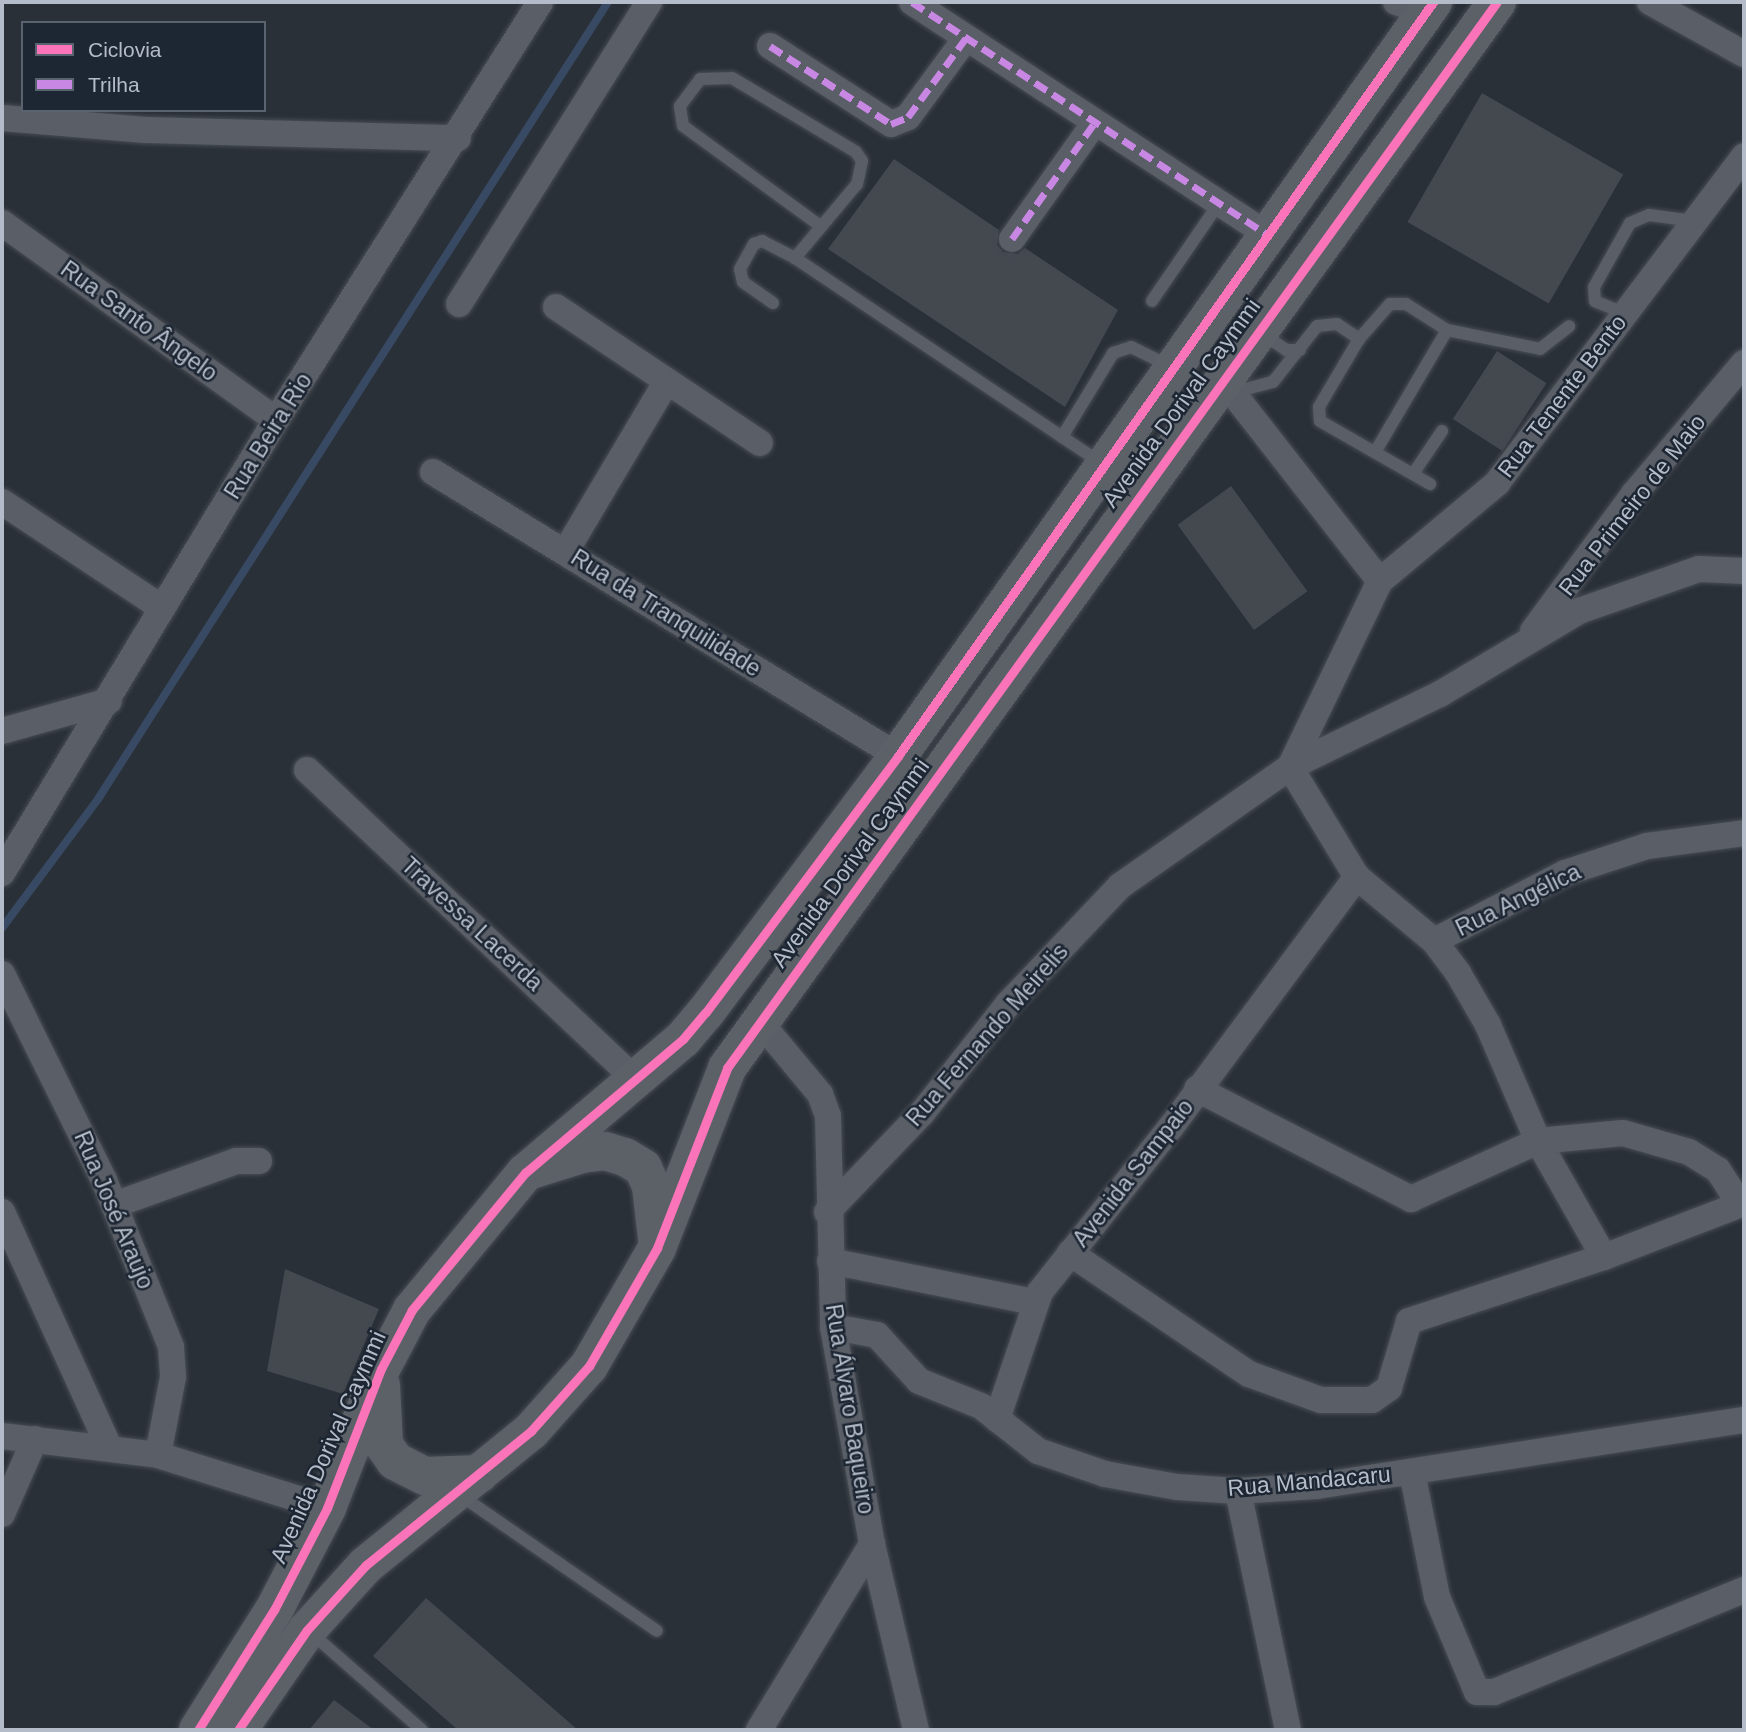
<!DOCTYPE html>
<html>
<head>
<meta charset="utf-8">
<style>
	body { margin:0 }
	#map { position:relative; width:1746px; height:1732px; overflow:hidden; background:#2a3038; font-family:Helvetica,sans-serif }
	div>[style] { position:absolute }
	.stream>* { height:8px; margin:-4px; padding:0 4px; transform-origin:4px; border-radius:4px; background:#384963 }
	.building>* { inset:0; background:#444950; transform-origin:0 0 }
	.roads { filter:drop-shadow(0 0 2px #484c53) drop-shadow(0 0 2px #484c53) }
	.service>* { height:12px; margin:-6px; padding:0 6px; transform-origin:6px; border-radius:6px; background:#5a5e66 }
	.minor>* { height:26px; margin:-13px; padding:0 13px; transform-origin:13px; border-radius:13px; background:#5a5e66 }
	.primary>* { height:38px; margin:-19px; padding:0 19px; transform-origin:19px; border-radius:19px; background:#5c6168 }
	.quiet>* { height:7px; margin-top:-3.5px; transform-origin:0; background:repeating-linear-gradient(90deg,#c787e3 0 14px,transparent 0 21px) }
	.cycleway>* { height:9px; margin:-4.5px; padding:0 4.5px; transform-origin:4.5px; border-radius:4.5px; background:#fb73b8 }
	span { translate:-50% -50%; white-space:nowrap; text-align:center; line-height:1.15; -webkit-text-stroke:5px #1d2633; paint-order:stroke }
	.street-label { font-size:23px; color:#b4bcc9 }
	.frame { position:absolute; inset:0; border:4px solid #b4bcc9; pointer-events:none }
	.legend { position:absolute; left:21px; top:21px; width:245px; height:91px; box-sizing:border-box; background:#1d2633; border:2px solid #59626f; margin:0; padding:9px 12px; list-style:none; font-size:21px; color:#b4bcc9 }
	.legend li { display:flex; align-items:center; gap:14px; height:35px }
	.legend b { width:35px; border:2px solid #59626f }
</style>
</head>
<body>
<div id="map">
	<div class="stream">
		<i style="left:2px;top:928px;width:161px;rotate:-53.3deg"></i>
		<i style="left:98px;top:799px;width:946px;rotate:-57.38deg"></i>
	</div>
	<div class="building">
		<i style="left:1482px;top:93px;width:163px;height:149px;rotate:30deg"></i>
		<i style="clip-path:polygon(894px 159px,999px 230px,997px 245px,1003px 252px,1018px 254px,1025px 248px,1118px 310px,1065px 407px,828px 249px)"></i>
		<i style="left:1497px;top:351px;width:59px;height:81px;rotate:33deg"></i>
		<i style="left:1231px;top:486px;width:130px;height:66px;rotate:54deg"></i>
		<i style="clip-path:polygon(285px 1269px,379px 1309px,343px 1394px,267px 1371px)"></i>
		<i style="clip-path:polygon(426px 1598px,578px 1730px,458px 1730px,373px 1656px)"></i>
		<i style="clip-path:polygon(334px 1700px,374px 1730px,309px 1730px)"></i>
	</div>
	<div class="roads">
		<div class="service">
			<i style="left:819px;top:225px;width:168px;rotate:-143.9deg"></i>
			<i style="left:683px;top:126px;width:20px;rotate:-99deg"></i>
			<i style="left:680px;top:106px;width:34px;rotate:-53deg"></i>
			<i style="left:700px;top:79px;width:32px;rotate:-2deg"></i>
			<i style="left:732px;top:78px;width:144px;rotate:30.8deg"></i>
			<i style="left:856px;top:152px;width:11px;rotate:56deg"></i>
			<i style="left:862px;top:161px;width:24px;rotate:102deg"></i>
			<i style="left:857px;top:184px;width:97px;rotate:130deg"></i>
			<i style="left:795px;top:258px;width:367px;rotate:33.8deg"></i>
			<i style="left:1152px;top:301px;width:119px;rotate:-55.6deg"></i>
			<i style="left:773px;top:303px;width:37px;rotate:-145deg"></i>
			<i style="left:743px;top:282px;width:13px;rotate:-103deg"></i>
			<i style="left:740px;top:269px;width:29px;rotate:-61deg"></i>
			<i style="left:754px;top:244px;width:9px;rotate:-21deg"></i>
			<i style="left:762px;top:241px;width:37px;rotate:27deg"></i>
			<i style="left:1624px;top:313px;width:31px;rotate:-158deg"></i>
			<i style="left:1595px;top:301px;width:14px;rotate:-94deg"></i>
			<i style="left:1594px;top:287px;width:73px;rotate:-60.6deg"></i>
			<i style="left:1630px;top:223px;width:21px;rotate:-23deg"></i>
			<i style="left:1649px;top:215px;width:45px;rotate:7.6deg"></i>
			<i style="left:1447px;top:330px;width:95px;rotate:11.5deg"></i>
			<i style="left:1540px;top:349px;width:37px;rotate:-38deg"></i>
			<i style="left:1264px;top:335px;width:27px;rotate:34deg"></i>
			<i style="left:1286px;top:350px;width:14px"></i>
			<i style="left:1359px;top:339px;width:47px;rotate:-48.5deg"></i>
			<i style="left:1390px;top:304px;width:16px"></i>
			<i style="left:1406px;top:304px;width:49px;rotate:32.4deg"></i>
			<i style="left:1447px;top:330px;width:142px;rotate:120.5deg"></i>
			<i style="left:1235px;top:392px;width:39px;rotate:-15deg"></i>
			<i style="left:1273px;top:382px;width:71px;rotate:-51.8deg"></i>
			<i style="left:1317px;top:326px;width:20px;rotate:-6deg"></i>
			<i style="left:1337px;top:324px;width:27px;rotate:34deg"></i>
			<i style="left:1359px;top:339px;width:79px;rotate:120.5deg"></i>
			<i style="left:1319px;top:407px;width:14px;rotate:86deg"></i>
			<i style="left:1320px;top:421px;width:127px;rotate:29.8deg"></i>
			<i style="left:1062px;top:437px;width:98px;rotate:-58.7deg"></i>
			<i style="left:1113px;top:353px;width:19px;rotate:-18deg"></i>
			<i style="left:1131px;top:347px;width:43px;rotate:26deg"></i>
			<i style="left:1413px;top:474px;width:52px;rotate:-56deg"></i>
			<i style="left:460px;top:1495px;width:239px;rotate:34.6deg"></i>
			<i style="left:310px;top:1632px;width:149px;rotate:41.2deg"></i>
		</div>
		<div class="minor">
			<i style="left:912px;top:2px;width:424px;rotate:33.2deg"></i>
			<i style="left:1396px;top:2px;width:32px;rotate:16deg"></i>
			<i style="left:1650px;top:2px;width:107px;rotate:29deg"></i>
			<i style="left:770px;top:46px;width:144px;rotate:32.8deg"></i>
			<i style="left:891px;top:124px;width:18px;rotate:-22deg"></i>
			<i style="left:908px;top:117px;width:98px;rotate:-53.7deg"></i>
			<i style="left:2px;top:118px;width:144px;rotate:4.8deg"></i>
			<i style="left:146px;top:130px;width:312px;rotate:1.5deg"></i>
			<i style="left:2px;top:223px;width:337px;rotate:35.7deg"></i>
			<i style="left:1012px;top:239px;width:143px;rotate:-54.6deg"></i>
			<i style="left:459px;top:304px;width:357px;rotate:-57.8deg"></i>
			<i style="left:556px;top:307px;width:245px;rotate:33.7deg"></i>
			<i style="left:1222px;top:379px;width:256px;rotate:52deg"></i>
			<i style="left:433px;top:472px;width:545px;rotate:31.41deg"></i>
			<i style="left:2px;top:502px;width:192px;rotate:33.5deg"></i>
			<i style="left:566px;top:551px;width:194px;rotate:-59.3deg"></i>
			<i style="left:1533px;top:631px;width:170px;rotate:-53.6deg"></i>
			<i style="left:1634px;top:494px;width:171px;rotate:-50deg"></i>
			<i style="left:2px;top:731px;width:111px;rotate:-15.7deg"></i>
			<i style="left:1290px;top:767px;width:207px;rotate:-64.2deg"></i>
			<i style="left:1380px;top:581px;width:153px;rotate:-39.9deg"></i>
			<i style="left:1497px;top:483px;width:410px;rotate:-52.9deg"></i>
			<i style="left:1290px;top:767px;width:129px;rotate:58.7deg"></i>
			<i style="left:1357px;top:877px;width:100px;rotate:39.7deg"></i>
			<i style="left:1434px;top:941px;width:40px;rotate:53deg"></i>
			<i style="left:1458px;top:973px;width:60px;rotate:60deg"></i>
			<i style="left:1488px;top:1025px;width:126px;rotate:66.7deg"></i>
			<i style="left:1538px;top:1141px;width:133px;rotate:60.4deg"></i>
			<i style="left:307px;top:770px;width:452px;rotate:43.3deg"></i>
			<i style="left:2px;top:873px;width:529px;rotate:-58.83deg"></i>
			<i style="left:276px;top:420px;width:494px;rotate:-57.7deg"></i>
			<i style="left:1434px;top:941px;width:148px;rotate:-27.4deg"></i>
			<i style="left:1565px;top:873px;width:86px;rotate:-18.2deg"></i>
			<i style="left:1647px;top:846px;width:98px;rotate:-7.6deg"></i>
			<i style="left:2px;top:974px;width:230px;rotate:63.7deg"></i>
			<i style="left:104px;top:1180px;width:180px;rotate:68.1deg"></i>
			<i style="left:171px;top:1347px;width:30px;rotate:86deg"></i>
			<i style="left:173px;top:1377px;width:79px;rotate:100.9deg"></i>
			<i style="left:760px;top:1022px;width:94px;rotate:50.2deg"></i>
			<i style="left:820px;top:1094px;width:23px;rotate:70deg"></i>
			<i style="left:828px;top:1116px;width:211px;rotate:88.6deg"></i>
			<i style="left:833px;top:1327px;width:220px;rotate:79.8deg"></i>
			<i style="left:872px;top:1544px;width:191px;rotate:76.7deg"></i>
			<i style="left:1197px;top:1089px;width:241px;rotate:27.2deg"></i>
			<i style="left:1411px;top:1199px;width:140px;rotate:-24.5deg"></i>
			<i style="left:1538px;top:1141px;width:85px;rotate:-5.4deg"></i>
			<i style="left:1623px;top:1133px;width:69px;rotate:16.1deg"></i>
			<i style="left:1689px;top:1152px;width:34px;rotate:32deg"></i>
			<i style="left:1718px;top:1170px;width:40px;rotate:57.1deg"></i>
			<i style="left:114px;top:1205px;width:130px;rotate:-19.8deg"></i>
			<i style="left:236px;top:1161px;width:23px"></i>
			<i style="left:2px;top:1212px;width:260px;rotate:65.5deg"></i>
			<i style="left:827px;top:1212px;width:137px;rotate:-46.2deg"></i>
			<i style="left:922px;top:1113px;width:139px;rotate:-51.7deg"></i>
			<i style="left:1008px;top:1004px;width:163px;rotate:-46.5deg"></i>
			<i style="left:1120px;top:886px;width:208px;rotate:-35deg"></i>
			<i style="left:1290px;top:767px;width:167px;rotate:-26deg"></i>
			<i style="left:1440px;top:694px;width:162px;rotate:-30.8deg"></i>
			<i style="left:1579px;top:611px;width:127px;rotate:-19.3deg"></i>
			<i style="left:1699px;top:569px;width:45px;rotate:2.5deg"></i>
			<i style="left:1070px;top:1253px;width:216px;rotate:34.1deg"></i>
			<i style="left:1249px;top:1374px;width:77px;rotate:19.9deg"></i>
			<i style="left:1321px;top:1400px;width:51px"></i>
			<i style="left:1372px;top:1400px;width:21px;rotate:-35deg"></i>
			<i style="left:1389px;top:1388px;width:70px;rotate:-73.4deg"></i>
			<i style="left:1409px;top:1321px;width:205px;rotate:-18.2deg"></i>
			<i style="left:1604px;top:1257px;width:150px;rotate:-21.1deg"></i>
			<i style="left:830px;top:1261px;width:208px;rotate:11.4deg"></i>
			<i style="left:833px;top:1327px;width:45px;rotate:10.3deg"></i>
			<i style="left:877px;top:1335px;width:62px;rotate:47.6deg"></i>
			<i style="left:919px;top:1381px;width:67px;rotate:22deg"></i>
			<i style="left:981px;top:1406px;width:73px;rotate:38.3deg"></i>
			<i style="left:1038px;top:1451px;width:71px;rotate:18.9deg"></i>
			<i style="left:1105px;top:1474px;width:73px;rotate:10.2deg"></i>
			<i style="left:1177px;top:1487px;width:61px;rotate:3.8deg"></i>
			<i style="left:1238px;top:1491px;width:79px;rotate:-3.6deg"></i>
			<i style="left:1317px;top:1486px;width:432px;rotate:-8.8deg"></i>
			<i style="left:997px;top:1419px;width:134px;rotate:-71.3deg"></i>
			<i style="left:1040px;top:1292px;width:211px;rotate:-51.6deg"></i>
			<i style="left:1171px;top:1127px;width:312px;rotate:-53.4deg"></i>
			<i style="left:2px;top:1436px;width:157px;rotate:6.9deg"></i>
			<i style="left:158px;top:1455px;width:177px;rotate:17.4deg"></i>
			<i style="left:1412px;top:1472px;width:127px;rotate:78.7deg"></i>
			<i style="left:1437px;top:1597px;width:103px;rotate:67.2deg"></i>
			<i style="left:1477px;top:1692px;width:17px"></i>
			<i style="left:1494px;top:1692px;width:270px;rotate:-22.2deg"></i>
			<i style="left:1238px;top:1491px;width:244px;rotate:78.2deg"></i>
			<i style="left:2px;top:1514px;width:82px;rotate:-66.3deg"></i>
			<i style="left:759px;top:1730px;width:218px;rotate:-58.7deg"></i>
		</div>
		<div class="primary">
			<i style="left:534px;top:1169px;width:50px;rotate:-17.4deg"></i>
			<i style="left:582px;top:1154px;width:23px;rotate:-7deg"></i>
			<i style="left:605px;top:1151px;width:21px;rotate:17deg"></i>
			<i style="left:625px;top:1157px;width:21px;rotate:31deg"></i>
			<i style="left:643px;top:1168px;width:20px;rotate:66deg"></i>
			<i style="left:651px;top:1186px;width:53px;rotate:83.5deg"></i>
			<i style="left:381px;top:1385px;width:60px;rotate:87.1deg"></i>
			<i style="left:384px;top:1445px;width:19px;rotate:55deg"></i>
			<i style="left:395px;top:1461px;width:34px;rotate:27deg"></i>
			<i style="left:425px;top:1476px;width:54px;rotate:-2.1deg"></i>
			<i style="left:198px;top:1730px;width:142px;rotate:-57.7deg"></i>
			<i style="left:274px;top:1610px;width:115px;rotate:-62.5deg"></i>
			<i style="left:327px;top:1508px;width:149px;rotate:-68.8deg"></i>
			<i style="left:381px;top:1369px;width:67px;rotate:-62.3deg"></i>
			<i style="left:412px;top:1310px;width:178px;rotate:-50.5deg"></i>
			<i style="left:525px;top:1173px;width:207px;rotate:-40.3deg"></i>
			<i style="left:683px;top:1039px;width:35px;rotate:-50deg"></i>
			<i style="left:706px;top:1012px;width:320px;rotate:-53.1deg"></i>
			<i style="left:898px;top:756px;width:925px;rotate:-54.64deg"></i>
			<i style="left:238px;top:1730px;width:121px;rotate:-55.4deg"></i>
			<i style="left:307px;top:1630px;width:88px;rotate:-47.8deg"></i>
			<i style="left:366px;top:1565px;width:213px;rotate:-39.1deg"></i>
			<i style="left:531px;top:1431px;width:87px;rotate:-48.3deg"></i>
			<i style="left:589px;top:1366px;width:136px;rotate:-60deg"></i>
			<i style="left:657px;top:1248px;width:193px;rotate:-68.7deg"></i>
			<i style="left:727px;top:1068px;width:1315px;rotate:-54.16deg"></i>
		</div>
	</div>
	<div class="quiet">
		<i style="left:912px;top:2px;width:424px;rotate:33.2deg"></i>
		<i style="left:770px;top:46px;width:144px;rotate:32.8deg"></i>
		<i style="left:891px;top:124px;width:18px;rotate:-22deg"></i>
		<i style="left:908px;top:117px;width:98px;rotate:-53.7deg"></i>
		<i style="left:1012px;top:239px;width:143px;rotate:-54.6deg"></i>
	</div>
	<div class="cycleway">
		<i style="left:198px;top:1730px;width:142px;rotate:-57.7deg"></i>
		<i style="left:274px;top:1610px;width:115px;rotate:-62.5deg"></i>
		<i style="left:327px;top:1508px;width:149px;rotate:-68.8deg"></i>
		<i style="left:381px;top:1369px;width:67px;rotate:-62.3deg"></i>
		<i style="left:412px;top:1310px;width:178px;rotate:-50.5deg"></i>
		<i style="left:525px;top:1173px;width:207px;rotate:-40.3deg"></i>
		<i style="left:683px;top:1039px;width:35px;rotate:-50deg"></i>
		<i style="left:706px;top:1012px;width:320px;rotate:-53.1deg"></i>
		<i style="left:898px;top:756px;width:925px;rotate:-54.64deg"></i>
		<i style="left:238px;top:1730px;width:121px;rotate:-55.4deg"></i>
		<i style="left:307px;top:1630px;width:88px;rotate:-47.8deg"></i>
		<i style="left:366px;top:1565px;width:213px;rotate:-39.1deg"></i>
		<i style="left:531px;top:1431px;width:87px;rotate:-48.3deg"></i>
		<i style="left:589px;top:1366px;width:136px;rotate:-60deg"></i>
		<i style="left:657px;top:1248px;width:193px;rotate:-68.7deg"></i>
		<i style="left:727px;top:1068px;width:1315px;rotate:-54.16deg"></i>
	</div>
	<div class="street-label">
		<span style="left:139px;top:321px;rotate:36deg">Rua Santo Ângelo</span>
		<span style="left:1562px;top:396px;rotate:-53deg">Rua Tenente Bento</span>
		<span style="left:1181px;top:403px;rotate:-54deg">Avenida Dorival Caymmi</span>
		<span style="left:268px;top:436px;rotate:-58deg">Rua Beira Rio</span>
		<span style="left:1632px;top:505px;rotate:-52deg">Rua Primeiro de Maio</span>
		<span style="left:666px;top:613px;rotate:32deg">Rua da Tranquilidade</span>
		<span style="left:850px;top:863px;rotate:-54deg">Avenida Dorival Caymmi</span>
		<span style="left:1518px;top:900px;rotate:-26deg">Rua Angélica</span>
		<span style="left:472px;top:924px;rotate:43deg">Travessa Lacerda</span>
		<span style="left:987px;top:1035px;rotate:-49deg">Rua Fernando Meirelis</span>
		<span style="left:1133px;top:1173px;rotate:-52deg">Avenida Sampaio</span>
		<span style="left:114px;top:1210px;rotate:67deg">Rua José Araujo</span>
		<span style="left:850px;top:1409px;rotate:81deg">Rua Álvaro Baqueiro</span>
		<span style="left:328px;top:1447px;rotate:-66deg">Avenida Dorival Caymmi</span>
		<span style="left:1309px;top:1481px;rotate:-5deg">Rua Mandacaru</span>
	</div>
	<div class="frame"></div>
	<ul class="legend">
	<li><b style="height:9px;background:#fb73b8"></b>Ciclovia</li>
	<li><b style="height:9px;background:#c787e3"></b>Trilha</li>
	</ul>
</div>
</body>
</html>
